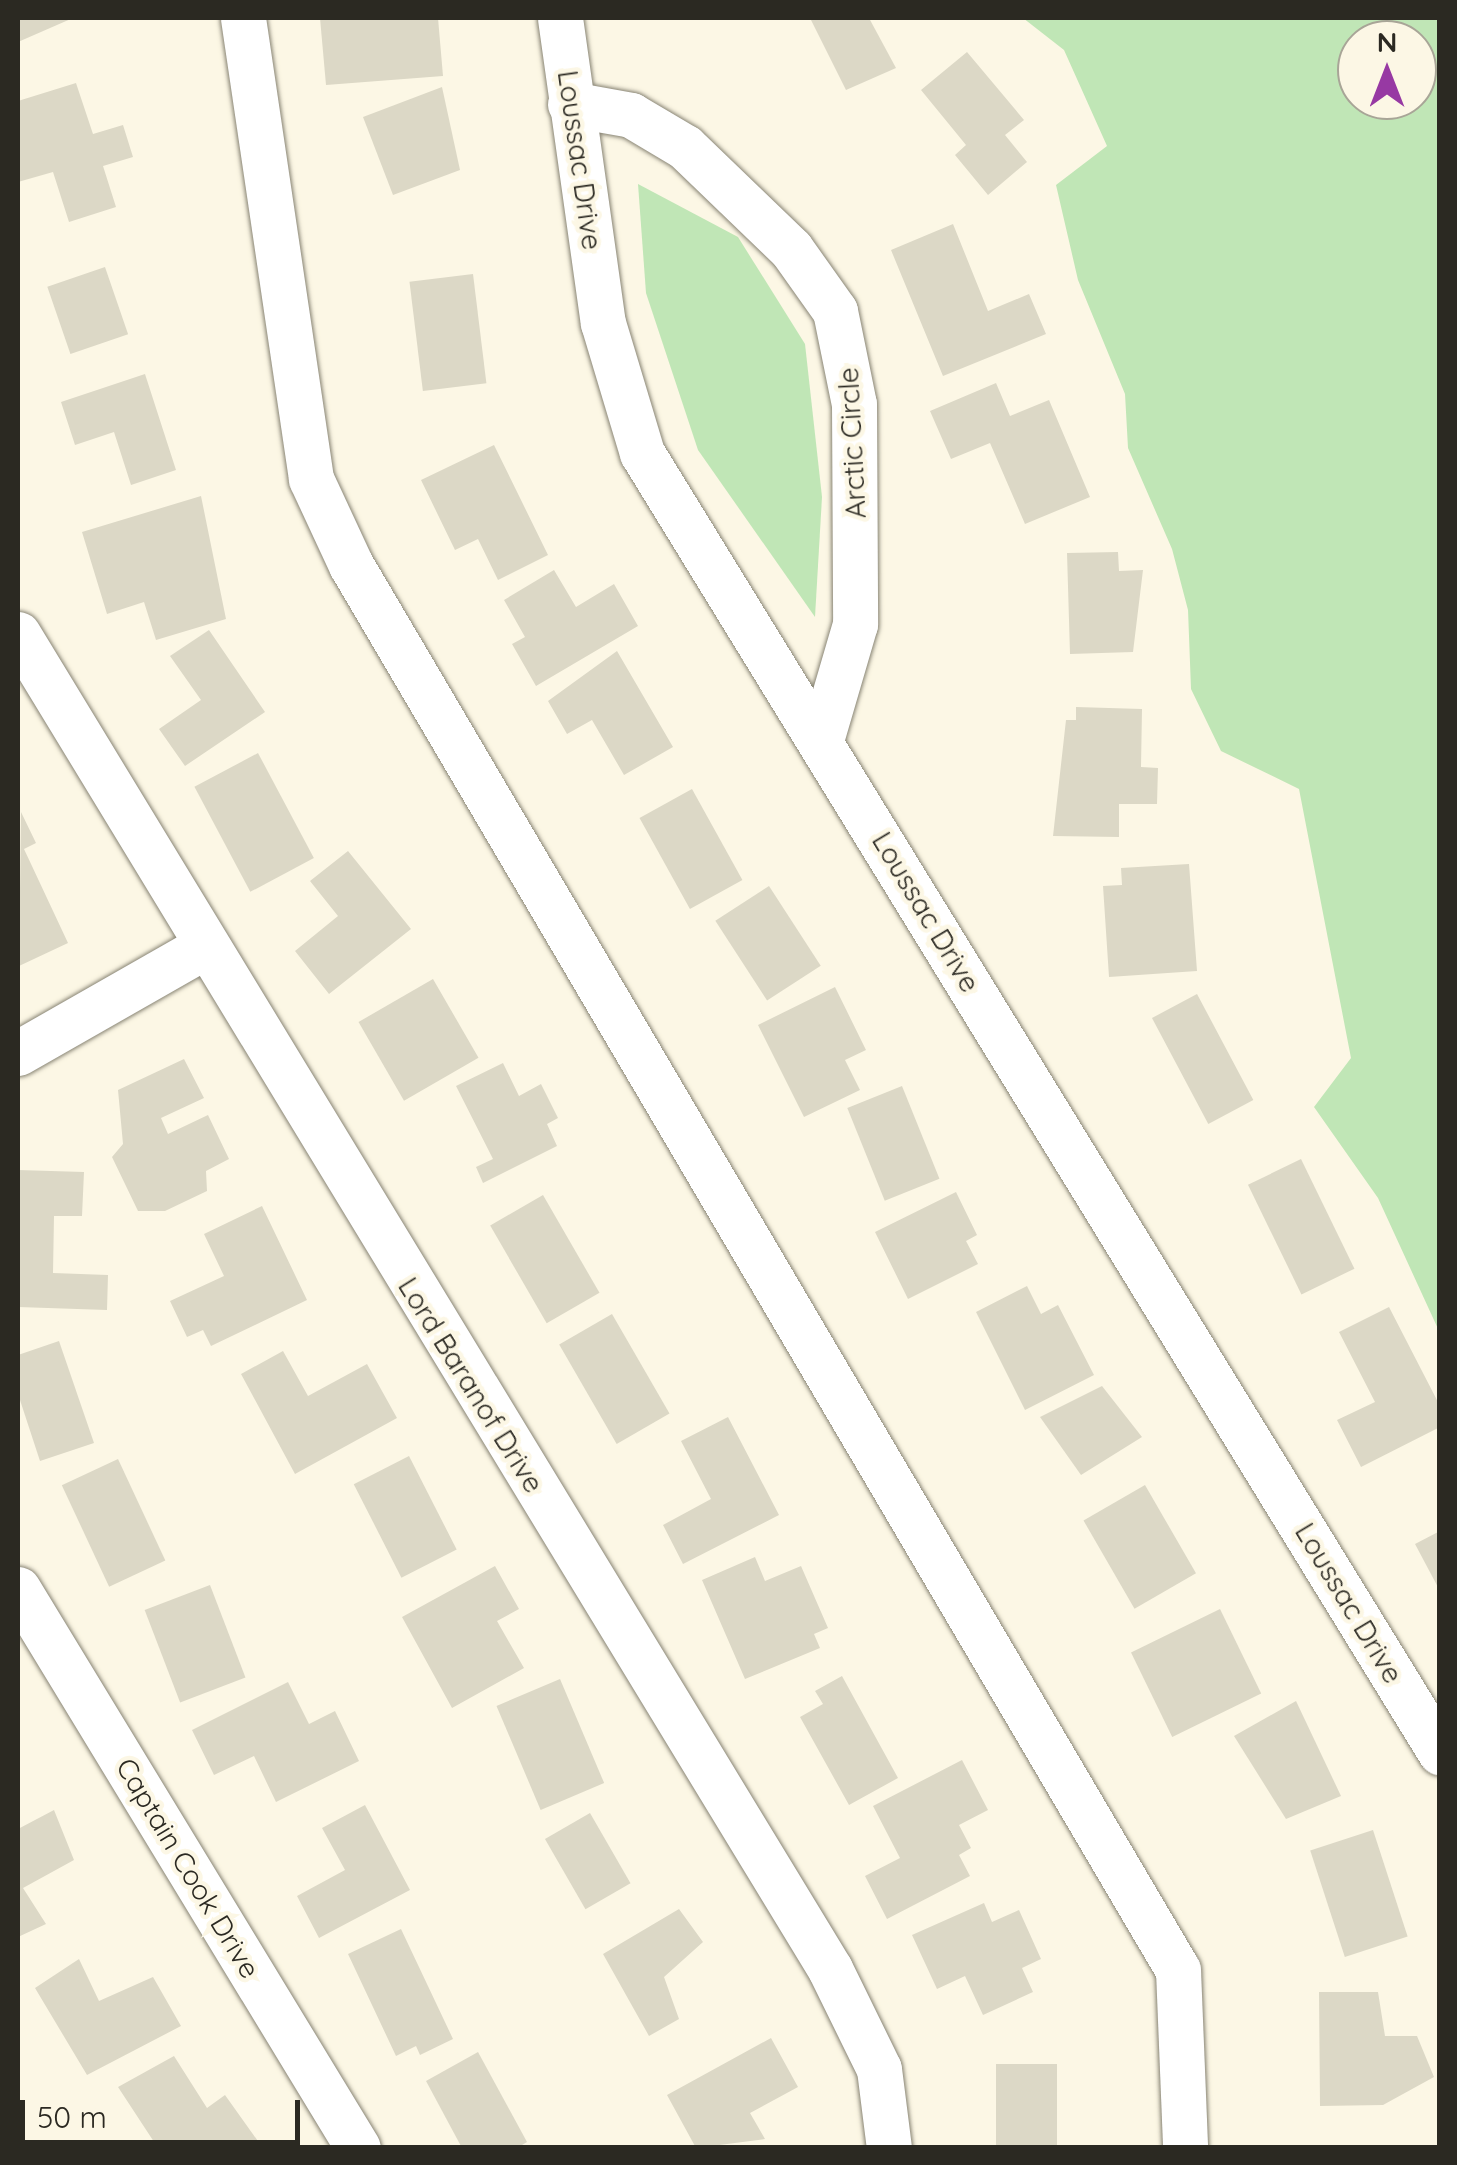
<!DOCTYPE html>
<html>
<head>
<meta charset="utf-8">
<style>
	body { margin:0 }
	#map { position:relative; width:1457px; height:2165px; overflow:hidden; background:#fcf7e5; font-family:Quicksand,sans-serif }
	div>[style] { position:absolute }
	.green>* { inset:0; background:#c0e6b6 }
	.building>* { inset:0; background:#dcd8c6; transform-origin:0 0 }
	.roads { filter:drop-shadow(0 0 2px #888474) drop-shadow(0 0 2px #888474) }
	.minor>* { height:45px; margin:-22.5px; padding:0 22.5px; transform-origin:22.5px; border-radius:22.5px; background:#fff }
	span { translate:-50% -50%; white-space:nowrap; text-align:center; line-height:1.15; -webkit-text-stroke:9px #fcf7e5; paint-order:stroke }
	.street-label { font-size:28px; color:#2b2922 }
	.frame { position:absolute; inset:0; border:20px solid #2b2922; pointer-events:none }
	.north { position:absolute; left:1337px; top:20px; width:100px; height:100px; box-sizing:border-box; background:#fcf7e5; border:2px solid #a8a597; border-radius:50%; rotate:0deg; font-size:28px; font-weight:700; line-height:40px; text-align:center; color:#2b2922 }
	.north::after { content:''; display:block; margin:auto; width:35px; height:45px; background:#9739a3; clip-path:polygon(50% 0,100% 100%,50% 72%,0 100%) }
	.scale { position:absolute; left:20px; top:2100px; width:280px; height:45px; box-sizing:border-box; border:5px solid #2b2922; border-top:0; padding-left:12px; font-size:30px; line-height:35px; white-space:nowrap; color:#2b2922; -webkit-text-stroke:8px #fcf7e5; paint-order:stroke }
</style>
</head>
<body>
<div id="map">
	<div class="green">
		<i style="clip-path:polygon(evenodd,1023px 18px,1439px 18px,1439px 1331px,1378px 1198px,1314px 1107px,1351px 1058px,1299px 789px,1221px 751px,1191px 689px,1188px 610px,1172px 549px,1128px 448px,1125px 394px,1078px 280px,1056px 185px,1107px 146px,1064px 50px,1023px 18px,1357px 40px,1417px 40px,1417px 100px,1357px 100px,1357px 40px)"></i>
		<i style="clip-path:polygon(638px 184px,738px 237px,805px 344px,822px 497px,815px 617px,698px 450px,646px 293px)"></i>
	</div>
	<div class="building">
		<i style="clip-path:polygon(18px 18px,73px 18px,18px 42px)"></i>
		<i style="clip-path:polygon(320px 18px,438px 18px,443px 76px,326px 85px)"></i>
		<i style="clip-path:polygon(810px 18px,869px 18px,896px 68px,846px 90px)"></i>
		<i style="clip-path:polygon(967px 52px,1024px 120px,1005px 135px,1027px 162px,988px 195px,955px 155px,966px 145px,921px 90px)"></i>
		<i style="clip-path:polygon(76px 83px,93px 134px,123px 125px,133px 157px,103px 166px,116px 207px,69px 222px,53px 172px,18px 182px,18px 101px)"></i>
		<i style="clip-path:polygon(442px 87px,460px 170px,393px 195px,363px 117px)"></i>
		<i style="clip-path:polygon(953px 224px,988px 311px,1029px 294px,1046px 334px,943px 376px,891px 250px)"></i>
		<i style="left:105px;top:267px;width:71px;height:61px;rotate:71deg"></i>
		<i style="left:473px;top:274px;width:110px;height:64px;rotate:83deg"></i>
		<i style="clip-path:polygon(145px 374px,176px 470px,131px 485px,114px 432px,75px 445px,61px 402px)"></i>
		<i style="clip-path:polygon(996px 383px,1010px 416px,1049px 400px,1090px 497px,1025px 524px,990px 443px,951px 459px,930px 411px)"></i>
		<i style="clip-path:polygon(494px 445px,548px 555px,498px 580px,478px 539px,455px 550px,421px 480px)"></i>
		<i style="clip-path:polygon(201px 496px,226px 619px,156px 640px,144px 602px,107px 614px,82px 532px)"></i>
		<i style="clip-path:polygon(1118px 552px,1119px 571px,1143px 570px,1133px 652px,1070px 654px,1067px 553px)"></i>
		<i style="clip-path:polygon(554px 570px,576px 607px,614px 584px,638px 626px,536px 686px,512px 644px,525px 637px,504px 600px)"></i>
		<i style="clip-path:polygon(209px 630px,265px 712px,185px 766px,159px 729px,201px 700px,170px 656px)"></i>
		<i style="clip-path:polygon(617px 651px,673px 747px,624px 775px,592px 720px,567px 734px,548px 701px)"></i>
		<i style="clip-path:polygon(1076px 707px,1142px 709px,1141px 767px,1158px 768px,1157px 804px,1119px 804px,1119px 837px,1053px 836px,1066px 720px,1076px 720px)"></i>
		<i style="left:258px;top:753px;width:119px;height:72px;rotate:62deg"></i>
		<i style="left:692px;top:789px;width:104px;height:60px;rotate:61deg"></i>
		<i style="clip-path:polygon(21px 812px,36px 843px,24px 849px,68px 943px,19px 966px)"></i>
		<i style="clip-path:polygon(348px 851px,411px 929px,329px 994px,295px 951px,338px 916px,310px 881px)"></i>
		<i style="clip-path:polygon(1189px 864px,1197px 971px,1109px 977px,1103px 886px,1122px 885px,1121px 868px)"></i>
		<i style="left:769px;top:886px;width:95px;height:64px;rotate:57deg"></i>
		<i style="left:433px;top:979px;width:91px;height:86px;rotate:60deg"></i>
		<i style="clip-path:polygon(835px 987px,866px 1050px,845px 1060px,860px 1090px,804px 1117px,758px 1025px)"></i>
		<i style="left:1197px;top:994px;width:120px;height:51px;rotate:62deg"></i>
		<i style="clip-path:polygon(184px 1059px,204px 1098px,161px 1118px,168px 1134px,208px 1115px,229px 1159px,206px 1171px,207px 1191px,165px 1211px,138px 1211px,112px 1157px,123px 1144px,118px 1090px)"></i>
		<i style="clip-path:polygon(503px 1063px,519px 1096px,541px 1084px,558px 1118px,547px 1124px,557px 1146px,483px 1183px,476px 1167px,493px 1159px,456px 1086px)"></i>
		<i style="left:902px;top:1086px;width:100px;height:59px;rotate:68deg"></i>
		<i style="left:1301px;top:1159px;width:122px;height:59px;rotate:64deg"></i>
		<i style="clip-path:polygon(18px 1170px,84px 1172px,82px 1216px,54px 1216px,53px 1273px,108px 1275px,107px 1310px,18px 1307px)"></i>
		<i style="clip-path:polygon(956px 1192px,977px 1235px,966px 1241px,978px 1264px,908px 1299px,875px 1232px)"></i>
		<i style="left:543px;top:1195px;width:113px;height:61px;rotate:60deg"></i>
		<i style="clip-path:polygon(262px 1206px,307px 1300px,211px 1346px,203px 1330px,187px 1337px,170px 1301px,224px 1276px,204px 1234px)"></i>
		<i style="clip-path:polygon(1027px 1286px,1041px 1314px,1058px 1305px,1094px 1375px,1025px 1410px,976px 1312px)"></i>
		<i style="clip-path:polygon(1389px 1307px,1440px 1406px,1440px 1427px,1361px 1467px,1337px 1420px,1375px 1402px,1339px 1332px)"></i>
		<i style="left:612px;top:1314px;width:115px;height:61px;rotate:60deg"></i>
		<i style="clip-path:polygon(59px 1341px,94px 1443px,40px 1461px,18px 1394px,18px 1355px)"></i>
		<i style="clip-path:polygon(283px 1351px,308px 1396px,367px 1364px,397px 1418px,295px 1474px,241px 1374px)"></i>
		<i style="clip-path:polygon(1102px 1386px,1142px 1437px,1081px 1475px,1040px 1417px)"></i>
		<i style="clip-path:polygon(728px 1417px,779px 1515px,683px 1564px,663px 1525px,711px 1499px,681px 1441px)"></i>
		<i style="left:409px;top:1456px;width:105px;height:62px;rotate:63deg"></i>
		<i style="left:118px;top:1459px;width:112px;height:62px;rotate:65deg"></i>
		<i style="left:1145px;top:1485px;width:102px;height:71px;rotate:60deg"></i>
		<i style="clip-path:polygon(1440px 1531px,1440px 1591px,1415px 1544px)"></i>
		<i style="clip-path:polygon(755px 1557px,765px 1581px,801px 1566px,828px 1628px,814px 1634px,820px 1648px,745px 1679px,702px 1580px)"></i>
		<i style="clip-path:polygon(495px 1566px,519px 1609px,497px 1621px,524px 1668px,452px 1708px,402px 1617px)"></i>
		<i style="left:210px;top:1585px;width:99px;height:70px;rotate:69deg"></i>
		<i style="left:1220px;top:1609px;width:94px;height:99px;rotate:64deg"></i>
		<i style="clip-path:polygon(842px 1676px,898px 1778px,849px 1805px,800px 1717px,823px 1704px,815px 1691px)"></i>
		<i style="left:560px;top:1679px;width:113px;height:69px;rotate:67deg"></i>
		<i style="clip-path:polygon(288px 1682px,309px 1724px,335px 1711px,359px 1761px,276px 1802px,254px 1756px,214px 1775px,192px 1730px)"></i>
		<i style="clip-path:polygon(1296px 1701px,1341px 1796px,1286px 1819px,1234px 1736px)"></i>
		<i style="clip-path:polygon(962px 1760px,988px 1810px,959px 1825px,971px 1848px,959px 1855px,970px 1876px,887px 1919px,865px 1876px,900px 1858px,873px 1806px)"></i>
		<i style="clip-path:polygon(365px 1805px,410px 1890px,319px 1938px,297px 1896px,345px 1870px,322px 1828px)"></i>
		<i style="clip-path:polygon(54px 1810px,74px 1860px,23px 1888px,46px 1924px,18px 1937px,18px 1829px)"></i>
		<i style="left:590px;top:1813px;width:81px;height:52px;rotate:60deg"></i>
		<i style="left:1373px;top:1830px;width:112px;height:66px;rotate:72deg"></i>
		<i style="clip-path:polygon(984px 1903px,992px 1922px,1019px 1910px,1041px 1959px,1022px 1968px,1033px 1992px,983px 2015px,965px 1976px,937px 1989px,912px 1935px)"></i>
		<i style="clip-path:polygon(679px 1909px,703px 1942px,664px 1977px,679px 2019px,649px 2036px,603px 1954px)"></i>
		<i style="clip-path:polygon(401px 1929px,453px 2039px,420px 2055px,416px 2046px,396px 2056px,348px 1954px)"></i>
		<i style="clip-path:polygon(79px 1959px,99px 2001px,153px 1977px,181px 2026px,87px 2075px,35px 1988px)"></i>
		<i style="clip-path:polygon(1319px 1992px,1378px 1992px,1385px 2036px,1417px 2036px,1434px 2077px,1383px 2105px,1320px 2106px)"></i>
		<i style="clip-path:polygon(771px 2038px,798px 2087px,750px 2113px,765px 2139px,696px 2148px,667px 2095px)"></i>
		<i style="clip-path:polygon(478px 2052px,527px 2142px,517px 2148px,462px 2148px,426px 2081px)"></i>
		<i style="clip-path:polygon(174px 2056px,207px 2108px,225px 2095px,260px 2144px,158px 2148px,118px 2087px)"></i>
		<i style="left:996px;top:2064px;width:61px;height:84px"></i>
	</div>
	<div class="roads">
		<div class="minor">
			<i style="left:243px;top:18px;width:466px;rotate:81.6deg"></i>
			<i style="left:311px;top:479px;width:95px;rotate:65.1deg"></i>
			<i style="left:351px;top:565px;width:1630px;rotate:59.52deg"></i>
			<i style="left:1178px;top:1970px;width:178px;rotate:87.7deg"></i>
			<i style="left:560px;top:18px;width:308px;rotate:82deg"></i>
			<i style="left:603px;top:323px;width:136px;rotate:73.3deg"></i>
			<i style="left:642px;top:453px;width:1525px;rotate:58.44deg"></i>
			<i style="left:570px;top:104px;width:62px;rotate:10.2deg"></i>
			<i style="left:631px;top:115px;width:63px;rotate:30.7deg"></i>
			<i style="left:685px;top:147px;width:147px;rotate:43.9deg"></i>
			<i style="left:791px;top:249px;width:76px;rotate:54.6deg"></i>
			<i style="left:835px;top:311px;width:95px;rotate:78.5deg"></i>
			<i style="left:854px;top:404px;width:220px;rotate:89.7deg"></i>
			<i style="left:855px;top:624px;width:121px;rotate:106.3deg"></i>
			<i style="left:18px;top:634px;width:1563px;rotate:58.69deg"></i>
			<i style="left:830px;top:1969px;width:111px;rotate:63.9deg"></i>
			<i style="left:879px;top:2069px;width:80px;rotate:82.8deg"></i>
			<i style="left:18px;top:1053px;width:212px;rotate:-29.7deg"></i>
			<i style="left:18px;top:1589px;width:654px;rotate:58.69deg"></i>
		</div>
	</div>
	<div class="street-label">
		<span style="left:580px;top:160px;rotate:82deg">Loussac Drive</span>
		<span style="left:852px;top:443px;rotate:-93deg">Arctic Circle</span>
		<span style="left:926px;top:912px;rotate:59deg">Loussac Drive</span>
		<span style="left:471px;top:1385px;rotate:58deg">Lord Baranof Drive</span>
		<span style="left:1349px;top:1603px;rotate:59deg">Loussac Drive</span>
		<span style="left:188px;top:1868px;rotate:59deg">Captain Cook Drive</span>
	</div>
	<div class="frame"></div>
	<div class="north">N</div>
	<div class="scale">50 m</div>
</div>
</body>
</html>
